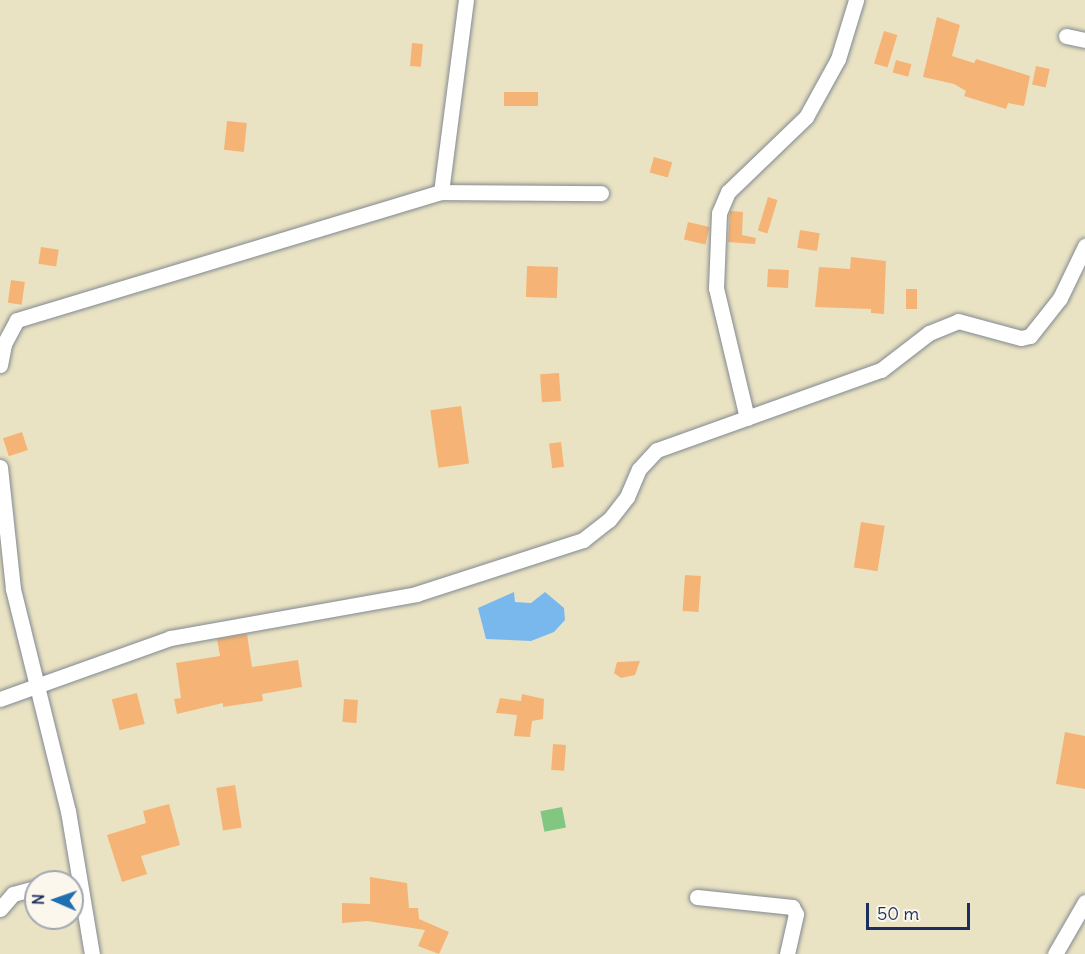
<!DOCTYPE html>
<html>
<head>
<meta charset="utf-8">
<style>
	body { margin:0 }
	#map { position:relative; width:1085px; height:954px; overflow:hidden; background:#eae3c3; font-family:Delius,sans-serif }
	div>[style] { position:absolute }
	.green>* { inset:0; background:#81c782; transform-origin:0 0 }
	.water>* { inset:0; background:#79b8ec }
	.building>* { inset:0; background:#f5b475; transform-origin:0 0 }
	.roads { filter:drop-shadow(0 0 2px #828990) drop-shadow(0 0 2px #828990) }
	.minor>* { height:15px; margin:-7.5px; padding:0 7.5px; transform-origin:7.5px; border-radius:7.5px; background:#fff }
	span { translate:-50% -50%; white-space:nowrap; text-align:center; line-height:1.15; -webkit-text-stroke:5px #fbf7ec; paint-order:stroke }
	.north { position:absolute; left:24px; top:870px; width:60px; height:60px; box-sizing:border-box; background:#fbf7ec; border:2px solid #a1a7b3; border-radius:50%; rotate:272deg; font-size:16px; font-weight:700; line-height:24px; text-align:center; color:#1b2f5e }
	.north::after { content:''; display:block; margin:auto; width:21px; height:27px; background:#1f6fb2; clip-path:polygon(50% 0,100% 100%,50% 72%,0 100%) }
	.scale { position:absolute; left:866px; top:903px; width:104px; height:27px; box-sizing:border-box; border:3px solid #1b2f5e; border-top:0; padding-left:8px; font-size:18px; line-height:21px; white-space:nowrap; color:#1b2f5e; -webkit-text-stroke:4px #fbf7ec; paint-order:stroke }
</style>
</head>
<body>
<div id="map">
	<div class="green">
		<i style="left:562px;top:807px;width:21px;height:22px;rotate:79deg"></i>
	</div>
	<div class="water">
		<i style="clip-path:polygon(514px 592px,515px 602px,531px 603px,545px 592px,564px 608px,565px 620px,554px 632px,531px 641px,486px 639px,478px 608px)"></i>
	</div>
	<div class="building">
		<i style="clip-path:polygon(937px 17px,960px 25px,952px 56px,974px 63px,976px 59px,1030px 76px,1024px 106px,1008px 103px,1006px 109px,964px 96px,966px 91px,954px 84px,923px 77px)"></i>
		<i style="left:884px;top:31px;width:14px;height:34px;rotate:17deg"></i>
		<i style="left:412px;top:43px;width:11px;height:23px;rotate:5deg"></i>
		<i style="left:896px;top:60px;width:16px;height:13px;rotate:15deg"></i>
		<i style="left:1036px;top:66px;width:14px;height:19px;rotate:12deg"></i>
		<i style="left:504px;top:92px;width:34px;height:14px"></i>
		<i style="left:227px;top:121px;width:20px;height:29px;rotate:6deg"></i>
		<i style="left:654px;top:157px;width:19px;height:16px;rotate:16deg"></i>
		<i style="left:768px;top:197px;width:10px;height:35px;rotate:17deg"></i>
		<i style="clip-path:polygon(730px 211px,743px 212px,742px 235px,756px 238px,755px 244px,728px 242px)"></i>
		<i style="left:688px;top:222px;width:22px;height:18px;rotate:13deg"></i>
		<i style="left:800px;top:230px;width:20px;height:18px;rotate:9deg"></i>
		<i style="left:41px;top:247px;width:18px;height:17px;rotate:9deg"></i>
		<i style="clip-path:polygon(851px 257px,886px 261px,884px 314px,871px 313px,871px 309px,815px 307px,819px 267px,850px 269px)"></i>
		<i style="left:527px;top:266px;width:31px;height:31px;rotate:2deg"></i>
		<i style="left:768px;top:269px;width:21px;height:18px;rotate:3deg"></i>
		<i style="left:11px;top:280px;width:14px;height:23px;rotate:8deg"></i>
		<i style="left:906px;top:289px;width:11px;height:20px"></i>
		<i style="left:559px;top:373px;width:28px;height:19px;rotate:86deg"></i>
		<i style="left:461px;top:406px;width:58px;height:31px;rotate:82deg"></i>
		<i style="left:22px;top:432px;width:19px;height:20px;rotate:72deg"></i>
		<i style="left:561px;top:442px;width:25px;height:12px;rotate:83deg"></i>
		<i style="left:861px;top:522px;width:24px;height:46px;rotate:9deg"></i>
		<i style="left:685px;top:575px;width:16px;height:36px;rotate:4deg"></i>
		<i style="clip-path:polygon(247px 634px,252px 667px,298px 660px,302px 687px,262px 694px,263px 701px,223px 707px,223px 703px,177px 714px,174px 699px,181px 698px,176px 663px,220px 656px,217px 639px)"></i>
		<i style="clip-path:polygon(640px 661px,635px 675px,621px 678px,614px 673px,617px 662px)"></i>
		<i style="left:137px;top:693px;width:32px;height:26px;rotate:76deg"></i>
		<i style="clip-path:polygon(522px 694px,544px 699px,543px 719px,532px 721px,530px 737px,514px 736px,517px 715px,496px 713px,500px 698px,521px 701px)"></i>
		<i style="left:344px;top:699px;width:14px;height:23px;rotate:4deg"></i>
		<i style="clip-path:polygon(1065px 732px,1085px 736px,1085px 789px,1056px 784px)"></i>
		<i style="left:553px;top:744px;width:13px;height:26px;rotate:4deg"></i>
		<i style="left:235px;top:785px;width:43px;height:19px;rotate:81deg"></i>
		<i style="clip-path:polygon(169px 804px,180px 845px,141px 856px,147px 874px,122px 882px,107px 835px,146px 823px,143px 811px)"></i>
		<i style="clip-path:polygon(370px 877px,407px 883px,409px 908px,418px 908px,419px 919px,449px 932px,439px 954px,418px 946px,425px 930px,367px 921px,342px 923px,342px 903px,370px 904px)"></i>
	</div>
	<div class="roads">
		<div class="minor">
			<i style="left:1066px;top:36px;width:19px;rotate:12deg"></i>
			<i style="left:441px;top:192px;width:194px;rotate:-82.6deg"></i>
			<i style="left:0;top:365px;width:21px;rotate:-79deg"></i>
			<i style="left:4px;top:344px;width:27px;rotate:-62deg"></i>
			<i style="left:17px;top:320px;width:443px;rotate:-16.8deg"></i>
			<i style="left:441px;top:192px;width:160px;rotate:0.4deg"></i>
			<i style="left:747px;top:418px;width:134px;rotate:-103.4deg"></i>
			<i style="left:716px;top:288px;width:75px;rotate:-87.7deg"></i>
			<i style="left:719px;top:213px;width:23px;rotate:-67deg"></i>
			<i style="left:728px;top:192px;width:108px;rotate:-43.9deg"></i>
			<i style="left:806px;top:117px;width:66px;rotate:-61.1deg"></i>
			<i style="left:838px;top:59px;width:62px;rotate:-73deg"></i>
			<i style="left:0;top:467px;width:123px;rotate:83.9deg"></i>
			<i style="left:13px;top:589px;width:229px;rotate:76.1deg"></i>
			<i style="left:68px;top:811px;width:145px;rotate:80.5deg"></i>
			<i style="left:0;top:699px;width:181px;rotate:-19.7deg"></i>
			<i style="left:170px;top:638px;width:250px;rotate:-10.1deg"></i>
			<i style="left:416px;top:594px;width:176px;rotate:-17.9deg"></i>
			<i style="left:583px;top:540px;width:33px;rotate:-38deg"></i>
			<i style="left:609px;top:520px;width:29px;rotate:-52deg"></i>
			<i style="left:627px;top:497px;width:30px;rotate:-67deg"></i>
			<i style="left:639px;top:469px;width:26px;rotate:-47deg"></i>
			<i style="left:657px;top:450px;width:238px;rotate:-19.7deg"></i>
			<i style="left:881px;top:370px;width:61px;rotate:-37.6deg"></i>
			<i style="left:929px;top:333px;width:31px;rotate:-22deg"></i>
			<i style="left:958px;top:321px;width:65px;rotate:15.1deg"></i>
			<i style="left:1021px;top:338px;width:9px;rotate:-13deg"></i>
			<i style="left:1030px;top:336px;width:48px;rotate:-51.7deg"></i>
			<i style="left:1060px;top:298px;width:58px;rotate:-64.3deg"></i>
			<i style="left:697px;top:897px;width:96px;rotate:6deg"></i>
			<i style="left:792px;top:907px;width:8px;rotate:60deg"></i>
			<i style="left:796px;top:914px;width:41px;rotate:102.7deg"></i>
			<i style="left:0;top:909px;width:20px;rotate:-49deg"></i>
			<i style="left:13px;top:894px;width:24px;rotate:-15deg"></i>
			<i style="left:1055px;top:954px;width:60px;rotate:-60deg"></i>
		</div>
	</div>
	<div class="north">N</div>
	<div class="scale">50 m</div>
</div>
</body>
</html>
